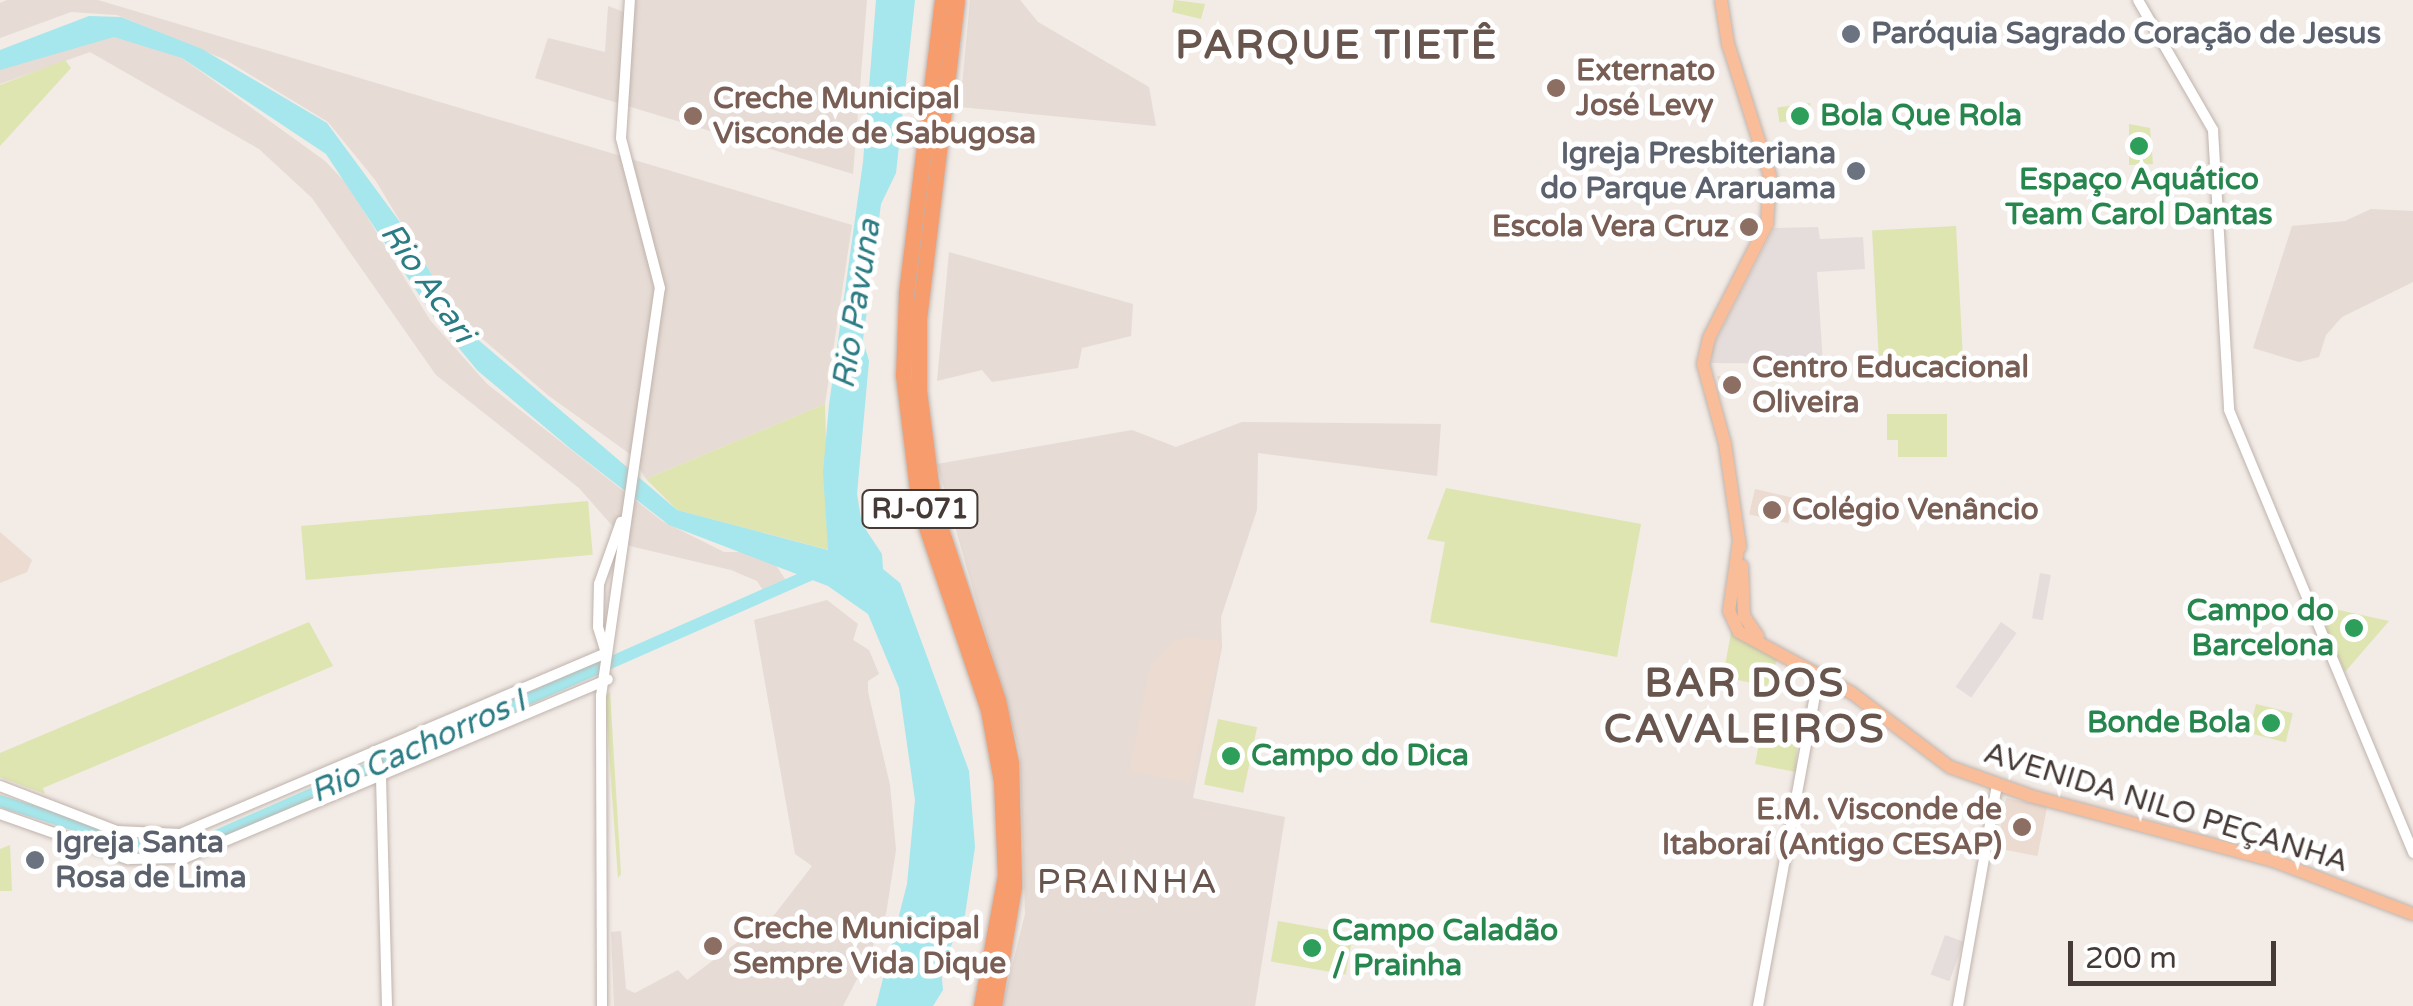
<!DOCTYPE html>
<html>
<head>
<meta charset="utf-8">
<style>
	body { margin:0 }
	#map { position:relative; width:2413px; height:1006px; overflow:hidden; background:#f2ebe6; font-family:"Varela Round",sans-serif }
	div>[style] { position:absolute }
	.residential>* { inset:0; background:#e6dbd5 }
	.industrial>* { inset:0; background:#e5dddb; transform-origin:0 0 }
	.education>* { inset:0; background:#ebdbd1; transform-origin:0 0 }
	.green>* { inset:0; background:#dee5b1; transform-origin:0 0 }
	.water>* { inset:0; background:#a5e7ec }
	.river>* { height:12px; margin:-6px; padding:0 6px; transform-origin:6px; border-radius:6px; background:#a5e7ec }
	.roads { filter:drop-shadow(0 0 2px #c0b3ac) drop-shadow(0 0 2px #c0b3ac) }
	.tertiary>* { height:10px; margin:-5px; padding:0 5px; transform-origin:5px; border-radius:5px; background:#fff }
	.primary>* { height:12px; margin:-6px; padding:0 6px; transform-origin:6px; border-radius:6px; background:#f9be99 }
	.motorway>* { height:15px; margin:-7.5px; padding:0 7.5px; transform-origin:7.5px; border-radius:7.5px; background:#f79c6d }
	.dots>* { width:28px; height:28px; translate:-50% -50%; box-sizing:border-box; border:5px solid #fff; border-radius:50% }
	span { translate:-50% -50%; white-space:nowrap; text-align:center; line-height:1.15; -webkit-text-stroke:10px #fff; paint-order:stroke }
	.shield-label span { padding:2px 8px; background:#fff; border:2px solid; border-radius:8px; -webkit-text-stroke-width:0 }
	.shield-label { font-size:28px; color:#453a36; font-weight:700 }
	.worship-label { font-size:30px; color:#5b616d; font-weight:700 }
	.left { translate:0 -50%; text-align:left }
	.right { translate:-100% -50%; text-align:right }
	.education-label { font-size:30px; color:#785e54; font-weight:700 }
	.leisure-label { font-size:30px; color:#27864d; font-weight:700 }
	.street-label { font-size:30px; color:#453a36 }
	.water-label { font-size:32px; color:#2b7c84; font-style:italic }
	.quarter-label { font-size:35px; color:#67554e; letter-spacing:2.5px }
	.district-label { font-size:40px; color:#67554e; font-weight:700; letter-spacing:2.5px }
	.scale { position:absolute; left:2068px; top:941px; width:208px; height:45px; box-sizing:border-box; border:5px solid #453a36; border-top:0; padding-left:12px; font-size:30px; line-height:35px; white-space:nowrap; color:#453a36; -webkit-text-stroke:8px #fff; paint-order:stroke }
</style>
</head>
<body>
<div id="map">
	<div class="residential">
		<i style="clip-path:polygon(7px 0,98px 0,852px 225px,825px 404px,646px 479px,630px 454px,549px 396px,458px 318px,376px 181px,328px 122px,226px 60px,117px 15px,71px 12px,0 38px,0 3px)"></i>
		<i style="clip-path:polygon(635px 0,867px 0,853px 174px,535px 78px,548px 38px,605px 52px,608px 6px,632px 15px)"></i>
		<i style="clip-path:polygon(970px 0,1020px 0,1038px 22px,1149px 87px,1156px 126px,960px 107px)"></i>
		<i style="clip-path:polygon(86px 34px,137px 38px,182px 58px,325px 161px,347px 184px,430px 320px,487px 384px,662px 521px,724px 552px,756px 552px,775px 564px,791px 588px,769px 599px,757px 581px,731px 570px,630px 546px,579px 488px,436px 375px,312px 198px,259px 149px,90px 52px,0 84px,0 66px)"></i>
		<i style="clip-path:polygon(2371px 209px,2413px 211px,2413px 282px,2342px 317px,2326px 335px,2319px 357px,2299px 362px,2253px 348px,2292px 226px,2345px 221px)"></i>
		<i style="clip-path:polygon(949px 252px,1133px 304px,1131px 336px,1082px 348px,1078px 368px,992px 382px,982px 370px,937px 381px)"></i>
		<i style="clip-path:polygon(1242px 422px,1441px 424px,1437px 476px,1258px 453px,1257px 510px,1221px 617px,1222px 647px,1193px 798px,1285px 817px,1255px 1006px,1002px 1006px,1025px 914px,1020px 753px,937px 464px,1132px 430px,1176px 447px)"></i>
		<i style="clip-path:polygon(827px 600px,858px 624px,853px 640px,869px 650px,879px 674px,868px 681px,868px 692px,890px 785px,896px 850px,886px 914px,868px 958px,843px 1006px,614px 1006px,611px 932px,621px 931px,626px 989px,635px 993px,678px 970px,687px 980px,775px 914px,812px 866px,795px 854px,754px 620px)"></i>
	</div>
	<div class="industrial">
		<i style="clip-path:polygon(1818px 227px,1820px 239px,1863px 237px,1865px 269px,1817px 272px,1823px 364px,1711px 363px,1712px 348px,1774px 228px)"></i>
		<i style="left:2040px;top:573px;width:11px;height:46px;rotate:10deg"></i>
		<i style="left:2001px;top:622px;width:19px;height:79px;rotate:35deg"></i>
		<i style="left:1945px;top:935px;width:20px;height:42px;rotate:20deg"></i>
	</div>
	<div class="education">
		<i style="clip-path:polygon(1717px 376px,1744px 377px,1745px 393px,1722px 394px)"></i>
		<i style="left:1755px;top:489px;width:40px;height:26px;rotate:13deg"></i>
		<i style="clip-path:polygon(0 532px,32px 560px,27px 572px,0 583px)"></i>
		<i style="clip-path:polygon(1186px 637px,1218px 640px,1221px 647px,1190px 783px,1129px 771px,1150px 666px,1173px 641px)"></i>
		<i style="left:2006px;top:798px;width:42px;height:51px;rotate:11deg"></i>
	</div>
	<div class="green">
		<i style="clip-path:polygon(1174px 0,1205px 4px,1201px 19px,1172px 12px)"></i>
		<i style="clip-path:polygon(65px 60px,71px 68px,0 146px,0 85px)"></i>
		<i style="left:1810px;top:103px;width:15px;height:33px;rotate:82deg"></i>
		<i style="clip-path:polygon(2129px 124px,2150px 128px,2153px 164px,2129px 165px)"></i>
		<i style="left:1956px;top:226px;width:134px;height:84px;rotate:87deg"></i>
		<i style="clip-path:polygon(825px 404px,829px 550px,677px 510px,646px 479px)"></i>
		<i style="clip-path:polygon(1887px 414px,1947px 414px,1947px 457px,1898px 457px,1898px 440px,1887px 440px)"></i>
		<i style="clip-path:polygon(1446px 488px,1641px 524px,1617px 657px,1430px 622px,1445px 542px,1427px 539px)"></i>
		<i style="left:588px;top:501px;width:54px;height:288px;rotate:85deg"></i>
		<i style="clip-path:polygon(2316px 605px,2389px 621px,2345px 672px)"></i>
		<i style="clip-path:polygon(309px 622px,333px 666px,43px 788px,45px 794px,0 777px,0 753px)"></i>
		<i style="clip-path:polygon(1732px 627px,1779px 655px,1767px 686px,1723px 677px)"></i>
		<i style="clip-path:polygon(610px 692px,621px 874px,618px 878px,605px 696px)"></i>
		<i style="left:2256px;top:704px;width:38px;height:30px;rotate:14deg"></i>
		<i style="left:1218px;top:719px;width:40px;height:67px;rotate:12deg"></i>
		<i style="clip-path:polygon(1760px 739px,1797px 745px,1796px 772px,1755px 764px)"></i>
		<i style="clip-path:polygon(10px 845px,12px 891px,0 891px,0 849px)"></i>
		<i style="left:1278px;top:921px;width:76px;height:41px;rotate:10deg"></i>
	</div>
	<div class="water">
		<i style="clip-path:polygon(876px 0,915px 0,896px 173px,881px 204px,863px 340px,869px 361px,857px 494px,862px 524px,882px 554px,883px 569px,900px 583px,969px 771px,975px 847px,965px 915px,941px 968px,943px 990px,933px 1006px,876px 1006px,907px 884px,915px 800px,899px 688px,868px 614px,828px 586px,669px 525px,571px 449px,478px 371px,437px 322px,326px 154px,182px 58px,114px 37px,0 70px,0 50px,89px 16px,121px 17px,202px 49px,327px 123px,405px 229px,462px 326px,677px 510px,828px 550px,823px 472px,829px 405px,863px 162px)"></i>
	</div>
	<div class="river">
		<i style="left:0;top:801px;width:151px;rotate:17.7deg"></i>
		<i style="left:144px;top:847px;width:61px;rotate:-5.6deg"></i>
		<i style="left:205px;top:841px;width:671px;rotate:-23.74deg"></i>
	</div>
	<div class="roads">
		<div class="tertiary">
			<i style="left:2138px;top:0;width:150px;rotate:60deg"></i>
			<i style="left:2213px;top:130px;width:280px;rotate:86.7deg"></i>
			<i style="left:2229px;top:410px;width:480px;rotate:67.4deg"></i>
			<i style="left:605px;top:650px;width:24px;rotate:-107deg"></i>
			<i style="left:598px;top:627px;width:43px;rotate:-88.7deg"></i>
			<i style="left:599px;top:584px;width:66px;rotate:-70.5deg"></i>
			<i style="left:374px;top:751px;width:27px;rotate:75deg"></i>
			<i style="left:381px;top:777px;width:229px;rotate:88.5deg"></i>
			<i style="left:0;top:786px;width:125px;rotate:21deg"></i>
			<i style="left:117px;top:831px;width:63px;rotate:2.7deg"></i>
			<i style="left:180px;top:834px;width:464px;rotate:-23deg"></i>
			<i style="left:0;top:814px;width:136px;rotate:19.4deg"></i>
			<i style="left:128px;top:859px;width:57px;rotate:-1deg"></i>
			<i style="left:185px;top:858px;width:459px;rotate:-22.9deg"></i>
			<i style="left:602px;top:1006px;width:310px;rotate:-90.2deg"></i>
			<i style="left:601px;top:696px;width:412px;rotate:-81.8deg"></i>
			<i style="left:660px;top:288px;width:155px;rotate:-104.6deg"></i>
			<i style="left:621px;top:138px;width:138px;rotate:-86.3deg"></i>
			<i style="left:1758px;top:1006px;width:338px;rotate:-79.6deg"></i>
			<i style="left:1958px;top:1006px;width:224px;rotate:-80deg"></i>
		</div>
		<div class="primary">
			<i style="left:1721px;top:0;width:45px;rotate:81deg"></i>
			<i style="left:1728px;top:44px;width:139px;rotate:72.3deg"></i>
			<i style="left:1770px;top:176px;width:48px;rotate:93.6deg"></i>
			<i style="left:1767px;top:224px;width:128px;rotate:117deg"></i>
			<i style="left:1709px;top:338px;width:27px;rotate:103deg"></i>
			<i style="left:1703px;top:364px;width:83px;rotate:74.6deg"></i>
			<i style="left:1725px;top:444px;width:104px;rotate:81.7deg"></i>
			<i style="left:1739px;top:541px;width:71px;rotate:98.1deg"></i>
			<i style="left:1729px;top:611px;width:23px;rotate:65deg"></i>
			<i style="left:1739px;top:632px;width:128px;rotate:28.4deg"></i>
			<i style="left:1852px;top:693px;width:123px;rotate:37.1deg"></i>
			<i style="left:1950px;top:767px;width:86px;rotate:19.7deg"></i>
			<i style="left:2031px;top:796px;width:252px;rotate:15deg"></i>
			<i style="left:2274px;top:861px;width:149px;rotate:20.9deg"></i>
			<i style="left:1742px;top:566px;width:50px;rotate:87.7deg"></i>
			<i style="left:1744px;top:616px;width:25px;rotate:56deg"></i>
		</div>
		<div class="motorway">
			<i style="left:942px;top:0;width:297px;rotate:97deg"></i>
			<i style="left:906px;top:295px;width:80px;rotate:92.1deg"></i>
			<i style="left:903px;top:375px;width:132px;rotate:83deg"></i>
			<i style="left:919px;top:506px;width:215px;rotate:71.3deg"></i>
			<i style="left:988px;top:710px;width:72px;rotate:79.6deg"></i>
			<i style="left:1001px;top:781px;width:94px;rotate:87.6deg"></i>
			<i style="left:1005px;top:875px;width:133px;rotate:100.4deg"></i>
			<i style="left:957px;top:0;width:319px;rotate:96.8deg"></i>
			<i style="left:919px;top:317px;width:74px;rotate:90deg"></i>
			<i style="left:919px;top:391px;width:118px;rotate:82.7deg"></i>
			<i style="left:934px;top:508px;width:202px;rotate:71.6deg"></i>
			<i style="left:998px;top:700px;width:64px;rotate:78.3deg"></i>
			<i style="left:1011px;top:763px;width:123px;rotate:88.6deg"></i>
			<i style="left:1014px;top:886px;width:122px;rotate:99.5deg"></i>
		</div>
	</div>
	<div class="dots">
		<i style="left:1851px;top:34px;background:#6b7280"></i>
		<i style="left:1556px;top:88px;background:#8d6e63"></i>
		<i style="left:693px;top:116px;background:#8d6e63"></i>
		<i style="left:1800px;top:116px;background:#2e9e5b"></i>
		<i style="left:2139px;top:146px;background:#2e9e5b"></i>
		<i style="left:1856px;top:171px;background:#6b7280"></i>
		<i style="left:1749px;top:227px;background:#8d6e63"></i>
		<i style="left:1732px;top:385px;background:#8d6e63"></i>
		<i style="left:1772px;top:510px;background:#8d6e63"></i>
		<i style="left:2354px;top:628px;background:#2e9e5b"></i>
		<i style="left:2271px;top:723px;background:#2e9e5b"></i>
		<i style="left:1231px;top:756px;background:#2e9e5b"></i>
		<i style="left:2022px;top:827px;background:#8d6e63"></i>
		<i style="left:35px;top:860px;background:#6b7280"></i>
		<i style="left:713px;top:946px;background:#8d6e63"></i>
		<i style="left:1312px;top:948px;background:#2e9e5b"></i>
	</div>
	<div class="shield-label">
		<span style="left:920px;top:509px">RJ-071</span>
	</div>
	<div class="worship-label">
		<span class="left" style="left:1871px;top:34px">Paróquia Sagrado Coração de Jesus</span>
		<span class="right" style="left:1836px;top:171px">Igreja Presbiteriana<br>do Parque Araruama</span>
		<span class="left" style="left:55px;top:860px">Igreja Santa<br>Rosa de Lima</span>
	</div>
	<div class="education-label">
		<span class="left" style="left:1576px;top:88px">Externato<br>José Levy</span>
		<span class="left" style="left:713px;top:116px">Creche Municipal<br>Visconde de Sabugosa</span>
		<span class="right" style="left:1729px;top:227px">Escola Vera Cruz</span>
		<span class="left" style="left:1752px;top:385px">Centro Educacional<br>Oliveira</span>
		<span class="left" style="left:1792px;top:510px">Colégio Venâncio</span>
		<span class="right" style="left:2002px;top:827px">E.M. Visconde de<br>Itaboraí (Antigo CESAP)</span>
		<span class="left" style="left:733px;top:946px">Creche Municipal<br>Sempre Vida Dique</span>
	</div>
	<div class="leisure-label">
		<span class="left" style="left:1820px;top:116px">Bola Que Rola</span>
		<span style="left:2139px;top:197px">Espaço Aquático<br>Team Carol Dantas</span>
		<span class="right" style="left:2334px;top:628px">Campo do<br>Barcelona</span>
		<span class="right" style="left:2251px;top:723px">Bonde Bola</span>
		<span class="left" style="left:1251px;top:756px">Campo do Dica</span>
		<span class="left" style="left:1332px;top:948px">Campo Caladão<br>/ Prainha</span>
	</div>
	<div class="street-label">
		<span style="left:2166px;top:808px;rotate:17deg">AVENIDA NILO PEÇANHA</span>
	</div>
	<div class="water-label">
		<span style="left:427px;top:283px;rotate:55deg">Rio Acari</span>
		<span style="left:857px;top:304px;rotate:-81deg">Rio Pavuna</span>
		<span style="left:418px;top:747px;rotate:-24deg">Rio Cachorros I</span>
	</div>
	<div class="quarter-label">
		<span style="left:1128px;top:882px">PRAINHA</span>
	</div>
	<div class="district-label">
		<span style="left:1337px;top:45px">PARQUE TIETÊ</span>
		<span style="left:1745px;top:706px">BAR DOS<br>CAVALEIROS</span>
	</div>
	<div class="scale">200 m</div>
</div>
</body>
</html>
